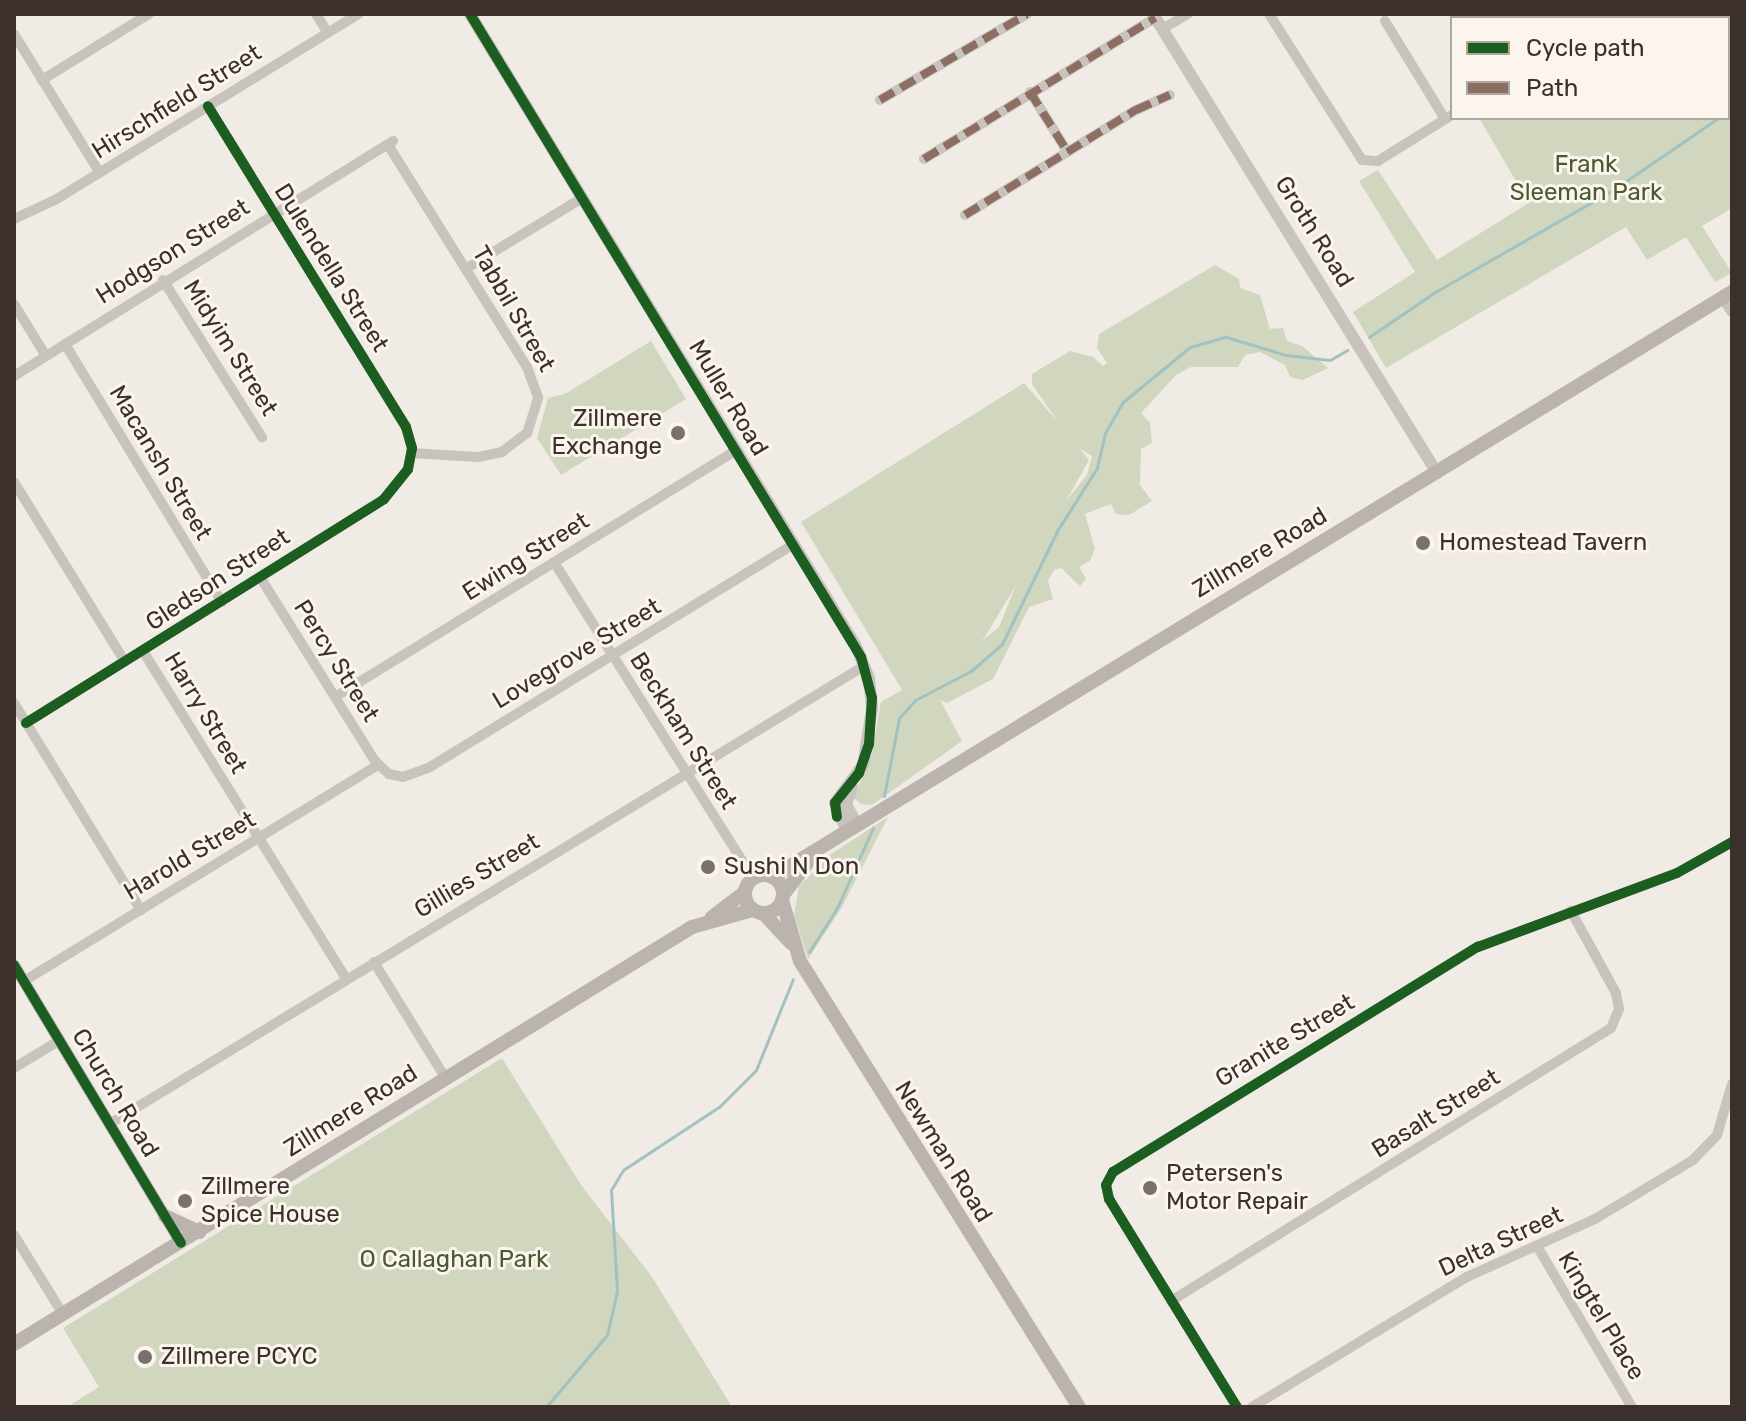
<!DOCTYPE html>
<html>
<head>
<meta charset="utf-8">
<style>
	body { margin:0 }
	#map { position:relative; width:1746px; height:1421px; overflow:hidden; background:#f0ebe5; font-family:Rubik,sans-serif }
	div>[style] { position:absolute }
	.green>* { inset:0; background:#d1d6bf }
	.stream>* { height:3px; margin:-1.5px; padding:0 1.5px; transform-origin:1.5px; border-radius:1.5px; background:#a1c2c1 }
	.minor>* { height:10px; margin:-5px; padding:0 5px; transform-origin:5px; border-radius:5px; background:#c9c3be }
	.tertiary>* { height:12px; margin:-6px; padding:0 6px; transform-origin:6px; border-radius:6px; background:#c9c3be }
	.secondary>* { height:14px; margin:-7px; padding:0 7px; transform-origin:7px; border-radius:7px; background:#bab3ae }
	.secondary>.ring { margin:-7px; padding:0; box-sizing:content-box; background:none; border:14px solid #bab3ae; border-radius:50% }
	.quiet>* { height:8px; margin-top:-4px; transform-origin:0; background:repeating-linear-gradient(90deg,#8d6e63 0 16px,transparent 0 24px) }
	.cycleway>* { height:10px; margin:-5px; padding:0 5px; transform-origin:5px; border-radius:5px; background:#1b5e20 }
	.dots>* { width:22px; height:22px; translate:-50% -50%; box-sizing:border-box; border:4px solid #fbf5ee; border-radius:50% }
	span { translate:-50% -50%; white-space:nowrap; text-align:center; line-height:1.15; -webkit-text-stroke:6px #fbf5ee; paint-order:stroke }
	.street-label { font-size:24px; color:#3b302b }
	.park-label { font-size:24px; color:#4a5a2e }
	.poi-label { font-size:24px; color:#3b302b }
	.right { translate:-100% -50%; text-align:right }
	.left { translate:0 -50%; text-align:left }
	.frame { position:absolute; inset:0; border:16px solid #3b302b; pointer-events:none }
	.legend { position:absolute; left:1450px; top:16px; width:280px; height:104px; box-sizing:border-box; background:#fbf5ee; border:2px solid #aea6a0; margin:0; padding:10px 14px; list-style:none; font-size:24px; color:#3b302b }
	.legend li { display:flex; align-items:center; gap:16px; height:40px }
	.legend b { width:40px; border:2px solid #aea6a0 }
</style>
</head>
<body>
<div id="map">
	<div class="green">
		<i style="clip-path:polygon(1635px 14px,1732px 14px,1732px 208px,1702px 226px,1732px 273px,1715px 282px,1686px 237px,1647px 260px,1626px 227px,1386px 368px,1353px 312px,1415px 272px,1359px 181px,1378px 170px,1437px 260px,1529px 203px,1479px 118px,1728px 118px,1728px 18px,1629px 18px)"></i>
		<i style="clip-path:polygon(evenodd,1215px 265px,1239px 279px,1240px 288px,1260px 295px,1270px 329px,1283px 328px,1287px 341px,1302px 346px,1328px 368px,1303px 380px,1290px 377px,1285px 365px,1260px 352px,1245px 355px,1238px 367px,1191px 367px,1176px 375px,1141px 413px,1150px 423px,1152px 443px,1141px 449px,1140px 485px,1152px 501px,1129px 515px,1116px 514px,1111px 504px,1085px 514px,1095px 549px,1090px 561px,1079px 567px,1086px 579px,1080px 586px,1061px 568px,1054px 570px,1048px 581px,1053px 599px,1029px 607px,993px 679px,947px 703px,940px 700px,962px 741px,872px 805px,861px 804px,853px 798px,872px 754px,881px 702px,902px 690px,801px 522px,1024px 383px,1058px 422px,1032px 384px,1032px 374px,1070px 351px,1093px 357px,1103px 366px,1107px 363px,1097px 348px,1099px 334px,1215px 265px,1079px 448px,1092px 456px,1087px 475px,1066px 501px,1089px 460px,1079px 448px,1215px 265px,1016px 585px,999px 627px,979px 643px,985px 637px,1016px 585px)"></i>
		<i style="clip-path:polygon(651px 341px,686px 399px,561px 475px,537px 438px,548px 398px,565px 394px)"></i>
		<i style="clip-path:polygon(888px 817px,842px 907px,808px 959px,794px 915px,799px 886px,831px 854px)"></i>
		<i style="clip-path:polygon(502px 1058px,581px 1185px,652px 1277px,732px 1407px,67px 1407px,99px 1387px,63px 1328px)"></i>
	</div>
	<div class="stream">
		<i style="left:1728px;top:113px;width:4px;rotate:-27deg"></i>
		<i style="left:1369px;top:337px;width:80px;rotate:-34.3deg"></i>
		<i style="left:1435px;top:292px;width:205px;rotate:-29.8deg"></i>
		<i style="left:1613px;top:190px;width:127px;rotate:-34.4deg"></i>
		<i style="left:884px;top:796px;width:79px;rotate:-79.1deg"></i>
		<i style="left:899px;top:718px;width:24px;rotate:-48deg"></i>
		<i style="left:915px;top:700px;width:63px;rotate:-27.4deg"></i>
		<i style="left:971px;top:671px;width:41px;rotate:-41.1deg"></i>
		<i style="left:1002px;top:644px;width:126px;rotate:-64deg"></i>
		<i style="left:1057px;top:531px;width:75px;rotate:-57.6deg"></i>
		<i style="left:1097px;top:468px;width:36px;rotate:-77deg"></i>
		<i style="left:1105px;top:433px;width:36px;rotate:-60deg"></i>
		<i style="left:1123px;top:402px;width:87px;rotate:-39.4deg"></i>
		<i style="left:1190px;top:347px;width:37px;rotate:-16deg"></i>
		<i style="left:1226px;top:337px;width:63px;rotate:16.7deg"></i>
		<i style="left:1286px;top:355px;width:44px;rotate:6.5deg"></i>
		<i style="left:1330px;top:360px;width:20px;rotate:-30deg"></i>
		<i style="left:809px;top:952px;width:52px;rotate:-57.5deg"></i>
		<i style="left:837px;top:908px;width:88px;rotate:-65.8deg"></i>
		<i style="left:546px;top:1407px;width:94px;rotate:-49.7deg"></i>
		<i style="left:607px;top:1335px;width:45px;rotate:-77.2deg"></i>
		<i style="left:617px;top:1291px;width:101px;rotate:-93.4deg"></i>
		<i style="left:611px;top:1190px;width:23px;rotate:-59deg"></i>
		<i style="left:623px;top:1170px;width:116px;rotate:-33.4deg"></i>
		<i style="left:720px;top:1106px;width:51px;rotate:-45deg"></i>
		<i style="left:756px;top:1070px;width:98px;rotate:-67.9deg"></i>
	</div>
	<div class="minor">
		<i style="left:316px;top:14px;width:22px;rotate:58deg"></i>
		<i style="left:1269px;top:14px;width:173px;rotate:57.5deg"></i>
		<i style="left:1362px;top:160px;width:16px;rotate:4deg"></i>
		<i style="left:1378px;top:161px;width:87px;rotate:-31.9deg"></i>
		<i style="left:1611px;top:18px;width:7px;rotate:-34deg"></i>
		<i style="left:1385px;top:21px;width:115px;rotate:58.5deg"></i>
		<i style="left:1162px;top:29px;width:30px;rotate:-30deg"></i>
		<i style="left:14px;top:34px;width:163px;rotate:58.3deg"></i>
		<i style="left:42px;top:80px;width:126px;rotate:-31.7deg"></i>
		<i style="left:1030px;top:92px;width:70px;rotate:57.9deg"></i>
		<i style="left:880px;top:100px;width:170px;rotate:-30.3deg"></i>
		<i style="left:390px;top:148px;width:258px;rotate:58deg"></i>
		<i style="left:527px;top:367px;width:33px;rotate:70deg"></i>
		<i style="left:538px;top:398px;width:37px;rotate:107deg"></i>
		<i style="left:527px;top:433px;width:31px;rotate:143deg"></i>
		<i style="left:502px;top:452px;width:25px;rotate:168deg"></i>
		<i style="left:478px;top:457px;width:67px;rotate:-176.6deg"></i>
		<i style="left:924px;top:159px;width:271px;rotate:-31.4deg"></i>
		<i style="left:965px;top:215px;width:201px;rotate:-31.6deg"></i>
		<i style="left:1136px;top:110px;width:37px;rotate:-24deg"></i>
		<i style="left:14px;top:219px;width:45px;rotate:-24.9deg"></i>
		<i style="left:55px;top:200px;width:356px;rotate:-31.5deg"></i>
		<i style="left:467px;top:268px;width:135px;rotate:-31.3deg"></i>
		<i style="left:163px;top:280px;width:186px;rotate:57.8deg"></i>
		<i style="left:14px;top:304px;width:61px;rotate:58.4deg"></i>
		<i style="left:65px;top:344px;width:302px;rotate:58.7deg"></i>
		<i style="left:14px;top:376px;width:446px;rotate:-31.8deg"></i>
		<i style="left:14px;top:482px;width:211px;rotate:58.3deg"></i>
		<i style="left:554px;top:562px;width:375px;rotate:57.8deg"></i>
		<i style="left:260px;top:577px;width:217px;rotate:58deg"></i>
		<i style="left:375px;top:761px;width:19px;rotate:43deg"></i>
		<i style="left:389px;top:774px;width:14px;rotate:12deg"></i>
		<i style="left:403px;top:777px;width:29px;rotate:-20deg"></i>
		<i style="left:430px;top:767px;width:427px;rotate:-31.5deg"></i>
		<i style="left:143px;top:651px;width:386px;rotate:58.2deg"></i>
		<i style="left:335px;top:697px;width:472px;rotate:-31.6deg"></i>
		<i style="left:14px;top:703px;width:243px;rotate:58.5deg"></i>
		<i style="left:26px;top:723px;width:422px;rotate:-32deg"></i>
		<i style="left:384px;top:499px;width:38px;rotate:-51deg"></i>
		<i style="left:408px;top:469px;width:21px;rotate:-79deg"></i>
		<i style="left:412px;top:448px;width:22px;rotate:-106deg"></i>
		<i style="left:406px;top:427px;width:377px;rotate:-121.7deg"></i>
		<i style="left:374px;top:962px;width:137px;rotate:58.4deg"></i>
		<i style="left:24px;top:981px;width:415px;rotate:-31.4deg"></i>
		<i style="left:14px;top:1068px;width:54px;rotate:-31.3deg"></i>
		<i style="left:111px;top:1123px;width:881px;rotate:-31.25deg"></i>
		<i style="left:14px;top:1235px;width:93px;rotate:58.2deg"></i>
		<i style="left:1537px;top:1246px;width:187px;rotate:59.5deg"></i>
		<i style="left:1171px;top:1301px;width:518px;rotate:-31.82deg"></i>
		<i style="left:1611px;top:1028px;width:21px;rotate:-67deg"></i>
		<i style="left:1619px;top:1009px;width:16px;rotate:-101deg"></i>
		<i style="left:1616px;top:993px;width:94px;rotate:-118.8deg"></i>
		<i style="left:1237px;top:1407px;width:244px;rotate:-121.6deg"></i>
		<i style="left:1109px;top:1199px;width:14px;rotate:-102deg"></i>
		<i style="left:1106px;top:1185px;width:15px;rotate:-62deg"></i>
		<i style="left:1113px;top:1172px;width:429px;rotate:-31.7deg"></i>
		<i style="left:1478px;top:947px;width:212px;rotate:-20.4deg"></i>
		<i style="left:1677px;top:873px;width:63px;rotate:-29.4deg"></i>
		<i style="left:1252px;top:1407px;width:251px;rotate:-31.2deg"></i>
		<i style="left:1467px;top:1277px;width:141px;rotate:-24.4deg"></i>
		<i style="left:1595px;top:1219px;width:114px;rotate:-31deg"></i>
		<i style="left:1693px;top:1160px;width:35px;rotate:-46deg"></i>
		<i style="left:1717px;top:1135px;width:53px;rotate:-73.6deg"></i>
	</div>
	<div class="tertiary">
		<i style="left:470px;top:14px;width:741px;rotate:58.59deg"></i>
		<i style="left:856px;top:646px;width:35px;rotate:68deg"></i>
		<i style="left:869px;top:678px;width:31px;rotate:84deg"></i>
		<i style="left:872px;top:709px;width:57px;rotate:99.1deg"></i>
		<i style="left:863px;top:765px;width:47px;rotate:126.4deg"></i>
		<i style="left:835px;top:803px;width:30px;rotate:67deg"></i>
		<i style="left:1153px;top:14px;width:540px;rotate:58.25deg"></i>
		<i style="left:1723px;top:297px;width:17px;rotate:57deg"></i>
		<i style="left:852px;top:787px;width:18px;rotate:109deg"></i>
		<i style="left:846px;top:804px;width:24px;rotate:62deg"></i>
		<i style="left:14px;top:965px;width:324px;rotate:59deg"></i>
	</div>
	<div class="secondary">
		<i class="ring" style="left:745px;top:875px;width:24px;height:24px"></i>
		<i style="left:772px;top:877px;width:1124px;rotate:-31.36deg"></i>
		<i style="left:783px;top:895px;width:51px;rotate:-52.9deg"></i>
		<i style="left:782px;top:900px;width:64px;rotate:73.6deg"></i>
		<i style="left:800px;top:961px;width:526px;rotate:57.97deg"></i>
		<i style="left:763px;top:913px;width:41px;rotate:47deg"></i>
		<i style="left:712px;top:917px;width:41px;rotate:-37.1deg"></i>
		<i style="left:165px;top:1216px;width:38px;rotate:25deg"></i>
		<i style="left:14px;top:1344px;width:796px;rotate:-31.59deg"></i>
		<i style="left:692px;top:927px;width:63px;rotate:-15.6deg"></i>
	</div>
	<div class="quiet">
		<i style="left:1030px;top:92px;width:70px;rotate:57.9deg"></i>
		<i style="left:880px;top:100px;width:170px;rotate:-30.3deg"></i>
		<i style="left:924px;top:159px;width:271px;rotate:-31.4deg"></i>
		<i style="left:965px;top:215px;width:201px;rotate:-31.6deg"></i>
		<i style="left:1136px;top:110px;width:37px;rotate:-24deg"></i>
	</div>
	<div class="cycleway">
		<i style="left:470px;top:14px;width:753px;rotate:58.7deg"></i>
		<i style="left:861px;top:657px;width:42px;rotate:75deg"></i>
		<i style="left:872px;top:698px;width:46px;rotate:93.7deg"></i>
		<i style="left:869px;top:744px;width:31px;rotate:109deg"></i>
		<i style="left:859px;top:773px;width:38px;rotate:129deg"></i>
		<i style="left:835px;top:803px;width:14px;rotate:82deg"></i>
		<i style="left:26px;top:723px;width:422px;rotate:-32deg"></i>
		<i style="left:384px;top:499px;width:38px;rotate:-51deg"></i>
		<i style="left:408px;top:469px;width:21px;rotate:-79deg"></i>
		<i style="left:412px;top:448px;width:22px;rotate:-106deg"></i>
		<i style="left:406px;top:427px;width:377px;rotate:-121.7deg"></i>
		<i style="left:14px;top:965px;width:324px;rotate:59deg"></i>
		<i style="left:1237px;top:1407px;width:244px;rotate:-121.6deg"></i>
		<i style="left:1109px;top:1199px;width:14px;rotate:-102deg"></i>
		<i style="left:1106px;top:1185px;width:15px;rotate:-62deg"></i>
		<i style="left:1113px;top:1172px;width:429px;rotate:-31.7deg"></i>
		<i style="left:1478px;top:947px;width:212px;rotate:-20.4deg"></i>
		<i style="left:1677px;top:873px;width:63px;rotate:-29.4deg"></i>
	</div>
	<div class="dots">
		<i style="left:678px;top:433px;background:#7a716c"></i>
		<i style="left:1423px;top:543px;background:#7a716c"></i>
		<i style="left:708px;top:867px;background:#7a716c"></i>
		<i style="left:1150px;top:1188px;background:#7a716c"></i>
		<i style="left:185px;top:1201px;background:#7a716c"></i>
		<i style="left:145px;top:1357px;background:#7a716c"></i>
	</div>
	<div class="street-label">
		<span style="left:177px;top:102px;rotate:-32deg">Hirschfield Street</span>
		<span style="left:1314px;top:232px;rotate:58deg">Groth Road</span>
		<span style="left:173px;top:252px;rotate:-32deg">Hodgson Street</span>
		<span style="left:331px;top:268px;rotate:58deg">Dulendella Street</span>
		<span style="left:513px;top:309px;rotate:60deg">Tabbil Street</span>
		<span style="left:230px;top:348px;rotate:58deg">Midyim Street</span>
		<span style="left:728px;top:398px;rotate:59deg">Muller Road</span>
		<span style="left:160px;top:463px;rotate:59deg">Macansh Street</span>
		<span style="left:1260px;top:553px;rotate:-31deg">Zillmere Road</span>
		<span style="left:526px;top:557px;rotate:-32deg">Ewing Street</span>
		<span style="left:218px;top:580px;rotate:-33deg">Gledson Street</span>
		<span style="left:577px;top:654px;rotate:-31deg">Lovegrove Street</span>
		<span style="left:336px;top:661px;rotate:58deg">Percy Street</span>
		<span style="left:205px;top:713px;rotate:59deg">Harry Street</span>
		<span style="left:683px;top:731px;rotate:58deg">Beckham Street</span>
		<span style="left:190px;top:856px;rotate:-31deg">Harold Street</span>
		<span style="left:477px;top:876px;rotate:-31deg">Gillies Street</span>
		<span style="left:1285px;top:1041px;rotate:-31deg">Granite Street</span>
		<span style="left:115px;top:1093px;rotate:59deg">Church Road</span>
		<span style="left:351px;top:1111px;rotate:-32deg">Zillmere Road</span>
		<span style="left:1436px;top:1114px;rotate:-32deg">Basalt Street</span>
		<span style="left:943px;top:1152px;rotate:58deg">Newman Road</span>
		<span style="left:1501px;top:1242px;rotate:-25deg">Delta Street</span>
		<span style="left:1601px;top:1316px;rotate:59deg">Kingtel Place</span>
	</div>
	<div class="park-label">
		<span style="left:1586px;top:179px">Frank<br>Sleeman Park</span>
		<span style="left:454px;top:1260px">O Callaghan Park</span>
	</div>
	<div class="poi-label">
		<span class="right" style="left:662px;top:433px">Zillmere<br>Exchange</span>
		<span class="left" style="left:1439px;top:543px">Homestead Tavern</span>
		<span class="left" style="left:724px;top:867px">Sushi N Don</span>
		<span class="left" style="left:1166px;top:1188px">Petersen's<br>Motor Repair</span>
		<span class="left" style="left:201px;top:1201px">Zillmere<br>Spice House</span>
		<span class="left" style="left:161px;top:1357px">Zillmere PCYC</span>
	</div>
	<div class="frame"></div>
	<ul class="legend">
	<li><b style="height:10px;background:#1b5e20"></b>Cycle path</li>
	<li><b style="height:10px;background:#8d6e63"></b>Path</li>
	</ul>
</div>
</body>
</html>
